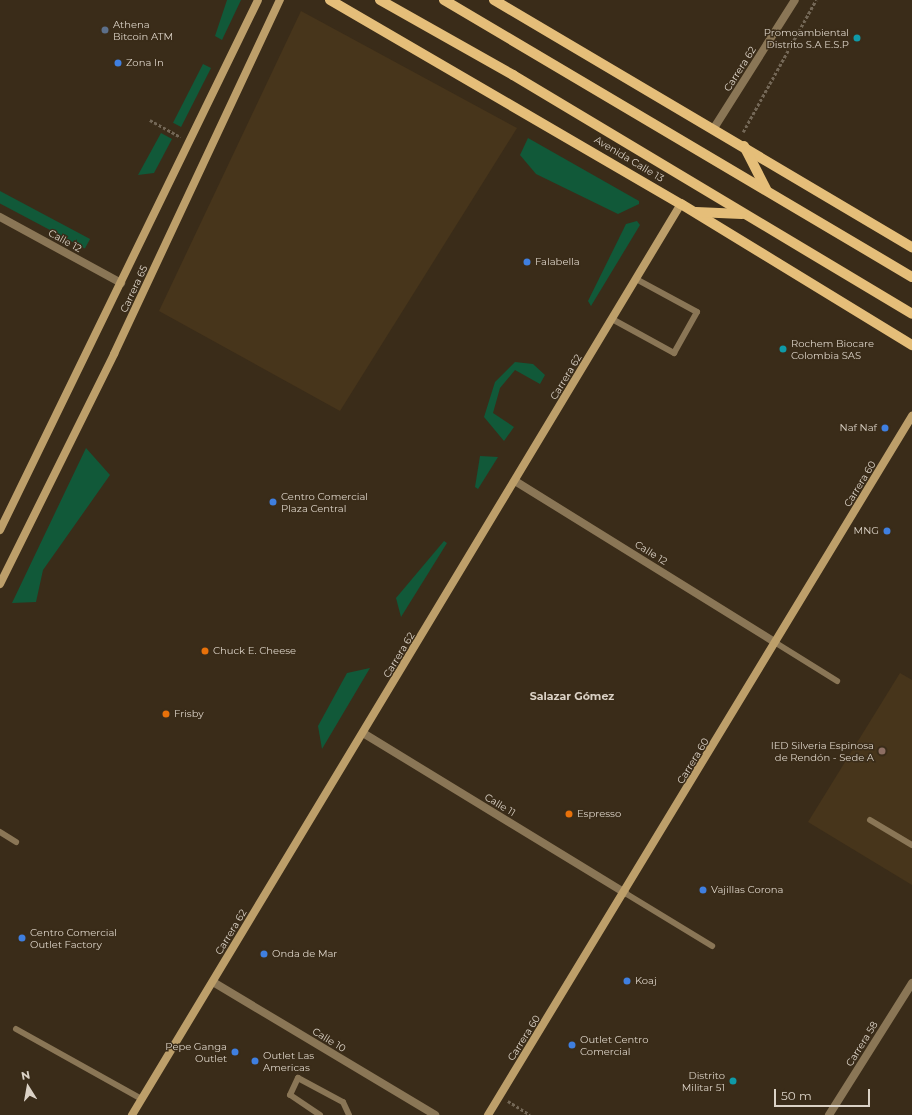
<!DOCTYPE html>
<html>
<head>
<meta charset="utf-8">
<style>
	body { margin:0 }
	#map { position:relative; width:912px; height:1115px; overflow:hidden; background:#3a2c19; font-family:Montserrat,sans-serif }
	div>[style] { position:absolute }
	.built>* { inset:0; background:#47351b }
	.green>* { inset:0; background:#115939; transform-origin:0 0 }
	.path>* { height:2.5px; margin-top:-1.25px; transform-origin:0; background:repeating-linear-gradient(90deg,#736756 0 3px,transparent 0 5px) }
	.lane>* { height:6px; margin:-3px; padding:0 3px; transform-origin:3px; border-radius:3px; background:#8a7656 }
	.street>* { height:8px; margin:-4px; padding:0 4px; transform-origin:4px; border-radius:4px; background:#8a7656 }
	.secondary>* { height:8px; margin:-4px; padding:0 4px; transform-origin:4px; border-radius:4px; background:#bd9f6a }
	.primary>* { height:10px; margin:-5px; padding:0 5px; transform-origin:5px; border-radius:5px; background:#e5be79 }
	.dots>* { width:11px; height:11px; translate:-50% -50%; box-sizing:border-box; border:2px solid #3a2c19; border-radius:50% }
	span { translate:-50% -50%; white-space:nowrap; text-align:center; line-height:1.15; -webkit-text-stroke:3px #3a2c19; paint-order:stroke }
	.poi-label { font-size:10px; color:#dbd2c6 }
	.left { translate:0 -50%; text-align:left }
	.right { translate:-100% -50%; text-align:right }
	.street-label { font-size:10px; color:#dbd2c6 }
	.neighbourhood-label { font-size:11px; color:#dbd2c6; font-weight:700 }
	.north { position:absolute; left:8px; top:1067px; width:40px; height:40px; -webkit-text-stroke:3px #3a2c19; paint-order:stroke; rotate:349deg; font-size:11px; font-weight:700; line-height:16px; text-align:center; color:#dbd2c6 }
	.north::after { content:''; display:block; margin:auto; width:14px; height:18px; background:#dbd2c6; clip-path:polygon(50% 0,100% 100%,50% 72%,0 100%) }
	.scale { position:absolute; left:774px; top:1089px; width:96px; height:18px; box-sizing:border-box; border:2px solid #dbd2c6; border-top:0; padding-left:5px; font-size:12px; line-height:14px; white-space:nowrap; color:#dbd2c6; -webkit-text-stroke:3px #3a2c19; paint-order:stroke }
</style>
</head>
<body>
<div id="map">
	<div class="built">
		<i style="clip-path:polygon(301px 11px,517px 128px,340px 411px,159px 311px)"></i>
		<i style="clip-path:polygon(900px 673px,912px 680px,912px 885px,808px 822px)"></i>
	</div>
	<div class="green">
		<i style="clip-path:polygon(227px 0,241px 0,222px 40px,215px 36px)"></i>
		<i style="left:203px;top:64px;width:9px;height:66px;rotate:27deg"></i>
		<i style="clip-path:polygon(161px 133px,172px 139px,154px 173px,138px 175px)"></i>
		<i style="clip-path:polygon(528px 138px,639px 201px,639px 204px,618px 214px,536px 174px,520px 155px)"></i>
		<i style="left:0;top:191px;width:102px;height:11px;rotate:28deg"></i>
		<i style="clip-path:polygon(637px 221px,640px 225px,591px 306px,588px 301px,626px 224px)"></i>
		<i style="clip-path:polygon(515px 362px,533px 364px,545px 375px,540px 384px,515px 370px,500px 388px,493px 413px,514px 427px,504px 441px,484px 417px,495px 382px)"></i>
		<i style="clip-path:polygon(86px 448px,110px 475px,43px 570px,36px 602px,12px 603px)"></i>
		<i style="clip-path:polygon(480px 456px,498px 457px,478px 489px,475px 487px)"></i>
		<i style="clip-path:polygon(444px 541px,447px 543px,401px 617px,396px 598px)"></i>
		<i style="clip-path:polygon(370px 668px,322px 749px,318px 726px,347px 673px)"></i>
	</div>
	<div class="path">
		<i style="left:150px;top:120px;width:35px;rotate:29deg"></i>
		<i style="left:743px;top:132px;width:151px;rotate:-61.1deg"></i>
		<i style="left:508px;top:1101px;width:26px;rotate:32deg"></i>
	</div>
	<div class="lane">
		<i style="left:612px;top:319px;width:71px;rotate:28.7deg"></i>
		<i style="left:674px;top:353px;width:47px;rotate:-60.7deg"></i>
		<i style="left:697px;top:312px;width:69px;rotate:-151.6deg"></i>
		<i style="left:776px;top:643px;width:72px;rotate:31.9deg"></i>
		<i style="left:870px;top:820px;width:49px;rotate:30.8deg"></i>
		<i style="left:0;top:832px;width:19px;rotate:32deg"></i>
		<i style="left:625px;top:893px;width:102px;rotate:31.3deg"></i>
		<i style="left:16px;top:1029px;width:144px;rotate:29.1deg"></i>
		<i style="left:320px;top:1115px;width:36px;rotate:-146deg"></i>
		<i style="left:290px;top:1095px;width:19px;rotate:-65deg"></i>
		<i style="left:298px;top:1078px;width:51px;rotate:28.1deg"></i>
		<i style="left:343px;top:1102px;width:14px;rotate:65deg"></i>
	</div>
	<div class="street">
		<i style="left:714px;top:128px;width:151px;rotate:-57.7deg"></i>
		<i style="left:0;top:217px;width:138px;rotate:28.6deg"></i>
		<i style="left:515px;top:481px;width:307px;rotate:31.8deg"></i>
		<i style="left:363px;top:733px;width:307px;rotate:31.4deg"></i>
		<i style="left:213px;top:982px;width:259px;rotate:30.9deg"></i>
		<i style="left:829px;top:1115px;width:156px;rotate:-57.8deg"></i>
	</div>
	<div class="secondary">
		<i style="left:0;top:530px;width:589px;rotate:-64.04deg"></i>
		<i style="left:0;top:584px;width:257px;rotate:-63.6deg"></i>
		<i style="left:114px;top:354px;width:391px;rotate:-64.9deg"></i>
		<i style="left:132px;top:1115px;width:1064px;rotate:-58.93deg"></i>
		<i style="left:488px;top:1115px;width:818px;rotate:-58.76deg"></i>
	</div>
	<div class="primary">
		<i style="left:330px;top:0;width:406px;rotate:30.2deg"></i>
		<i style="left:681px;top:204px;width:271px;rotate:31.4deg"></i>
		<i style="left:380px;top:0;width:153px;rotate:29.4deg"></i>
		<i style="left:513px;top:75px;width:465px;rotate:30.9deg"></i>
		<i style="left:444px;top:0;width:544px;rotate:30.62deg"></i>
		<i style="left:494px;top:0;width:486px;rotate:30.6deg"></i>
		<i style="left:744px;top:146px;width:48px;rotate:62.9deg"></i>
		<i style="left:696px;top:212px;width:46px;rotate:2.5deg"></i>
	</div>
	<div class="dots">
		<i style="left:105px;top:30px;background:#5c6f8a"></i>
		<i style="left:857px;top:38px;background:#0f9aa8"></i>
		<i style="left:118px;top:63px;background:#3f7fe0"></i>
		<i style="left:527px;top:262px;background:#3f7fe0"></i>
		<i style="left:783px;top:349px;background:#0f9aa8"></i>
		<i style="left:885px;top:428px;background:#3f7fe0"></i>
		<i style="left:273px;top:502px;background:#3f7fe0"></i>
		<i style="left:887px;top:531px;background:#3f7fe0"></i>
		<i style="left:205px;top:651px;background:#e8710a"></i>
		<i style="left:166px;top:714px;background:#e8710a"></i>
		<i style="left:882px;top:751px;background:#8d6e63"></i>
		<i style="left:569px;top:814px;background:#e8710a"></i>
		<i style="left:703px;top:890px;background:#3f7fe0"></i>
		<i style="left:22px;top:938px;background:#3f7fe0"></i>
		<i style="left:264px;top:954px;background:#3f7fe0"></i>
		<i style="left:627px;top:981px;background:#3f7fe0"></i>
		<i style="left:572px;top:1045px;background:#3f7fe0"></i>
		<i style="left:235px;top:1052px;background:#3f7fe0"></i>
		<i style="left:255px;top:1061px;background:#3f7fe0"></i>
		<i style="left:733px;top:1081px;background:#0f9aa8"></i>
	</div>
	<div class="poi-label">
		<span class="left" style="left:113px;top:30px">Athena<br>Bitcoin ATM</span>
		<span class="right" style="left:849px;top:38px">Promoambiental<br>Distrito S.A E.S.P</span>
		<span class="left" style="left:126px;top:63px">Zona In</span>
		<span class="left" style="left:535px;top:262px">Falabella</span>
		<span class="left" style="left:791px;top:349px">Rochem Biocare<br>Colombia SAS</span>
		<span class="right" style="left:877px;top:428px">Naf Naf</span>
		<span class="left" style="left:281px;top:502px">Centro Comercial<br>Plaza Central</span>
		<span class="right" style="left:879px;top:531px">MNG</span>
		<span class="left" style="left:213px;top:651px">Chuck E. Cheese</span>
		<span class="left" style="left:174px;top:714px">Frisby</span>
		<span class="right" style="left:874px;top:751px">IED Silveria Espinosa<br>de Rendón - Sede A</span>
		<span class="left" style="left:577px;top:814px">Espresso</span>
		<span class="left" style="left:711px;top:890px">Vajillas Corona</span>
		<span class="left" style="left:30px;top:938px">Centro Comercial<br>Outlet Factory</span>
		<span class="left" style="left:272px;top:954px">Onda de Mar</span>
		<span class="left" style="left:635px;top:981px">Koaj</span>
		<span class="left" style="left:580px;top:1045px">Outlet Centro<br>Comercial</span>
		<span class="right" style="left:227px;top:1052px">Pepe Ganga<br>Outlet</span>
		<span class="left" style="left:263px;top:1061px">Outlet Las<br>Americas</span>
		<span class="right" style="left:725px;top:1081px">Distrito<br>Militar 51</span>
	</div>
	<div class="street-label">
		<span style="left:740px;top:69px;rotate:-58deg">Carrera 62</span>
		<span style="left:629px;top:159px;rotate:31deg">Avenida Calle 13</span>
		<span style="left:65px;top:241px;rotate:29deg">Calle 12</span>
		<span style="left:134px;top:289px;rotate:-65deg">Carrera 65</span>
		<span style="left:566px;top:377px;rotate:-59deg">Carrera 62</span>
		<span style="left:860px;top:484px;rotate:-59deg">Carrera 60</span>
		<span style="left:651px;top:553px;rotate:32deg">Calle 12</span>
		<span style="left:399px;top:655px;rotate:-59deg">Carrera 62</span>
		<span style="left:693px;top:761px;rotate:-59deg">Carrera 60</span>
		<span style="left:500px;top:805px;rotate:31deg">Calle 11</span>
		<span style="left:231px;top:932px;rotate:-59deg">Carrera 62</span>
		<span style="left:524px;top:1038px;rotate:-58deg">Carrera 60</span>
		<span style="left:329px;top:1040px;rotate:31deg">Calle 10</span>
		<span style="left:862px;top:1044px;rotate:-58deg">Carrera 58</span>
	</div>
	<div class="neighbourhood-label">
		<span style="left:572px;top:696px">Salazar Gómez</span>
	</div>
	<div class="north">N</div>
	<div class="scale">50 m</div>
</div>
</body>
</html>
